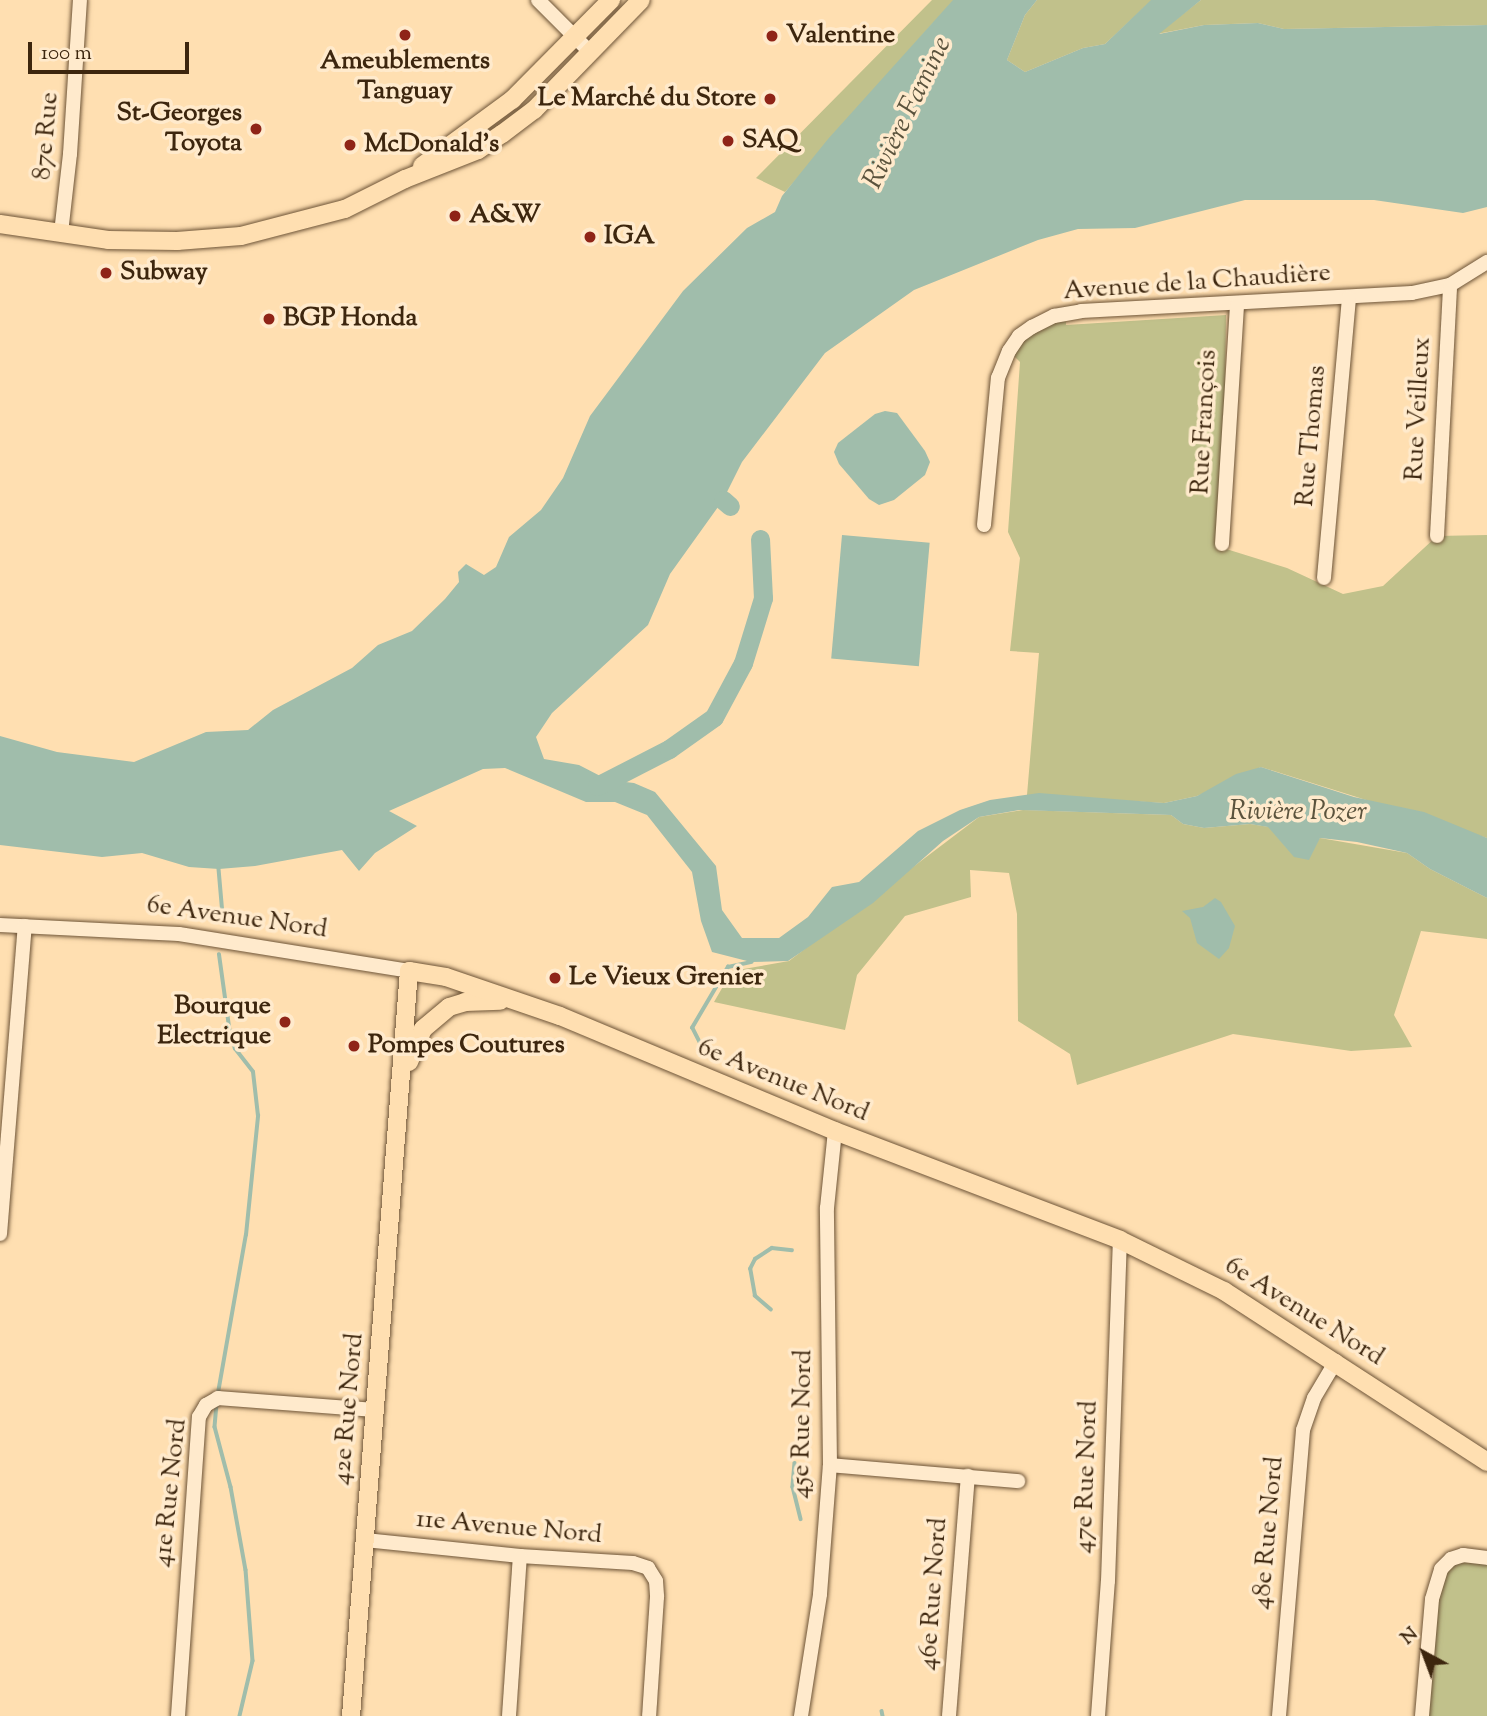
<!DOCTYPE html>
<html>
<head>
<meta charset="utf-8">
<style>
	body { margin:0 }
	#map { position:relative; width:1487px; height:1716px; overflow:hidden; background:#ffdfb1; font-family:"Sorts Mill Goudy",serif }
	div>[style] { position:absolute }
	.green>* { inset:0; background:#c1c18b }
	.water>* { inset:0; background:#a0bdab; transform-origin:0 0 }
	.stream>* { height:3.5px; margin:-1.75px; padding:0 1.75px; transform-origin:1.75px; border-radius:1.75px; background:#a0bdab }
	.river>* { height:19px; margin:-9.5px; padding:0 9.5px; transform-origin:9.5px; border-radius:9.5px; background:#a0bdab }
	.roads { filter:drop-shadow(0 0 2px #6e5437) drop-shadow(0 0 2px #6e5437) }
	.minor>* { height:14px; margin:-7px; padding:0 7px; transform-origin:7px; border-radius:7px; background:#ffeacc }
	.major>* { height:18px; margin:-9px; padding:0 9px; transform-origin:9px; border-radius:9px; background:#ffdfb1 }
	.dots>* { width:19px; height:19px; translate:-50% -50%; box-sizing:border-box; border:4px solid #ffeacc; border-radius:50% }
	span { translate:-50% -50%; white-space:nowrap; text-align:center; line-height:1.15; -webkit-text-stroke:7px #ffeacc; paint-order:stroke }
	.poi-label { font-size:26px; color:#3d260e; font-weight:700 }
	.left { translate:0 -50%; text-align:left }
	.right { translate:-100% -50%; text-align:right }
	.street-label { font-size:26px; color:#3d260e }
	.water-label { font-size:28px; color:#5b533d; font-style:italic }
	.north { position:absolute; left:1389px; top:1618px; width:70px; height:70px; -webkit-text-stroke:5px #ffeacc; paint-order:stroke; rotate:319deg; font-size:19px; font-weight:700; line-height:28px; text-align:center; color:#3d260e }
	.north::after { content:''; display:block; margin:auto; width:24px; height:32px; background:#3d260e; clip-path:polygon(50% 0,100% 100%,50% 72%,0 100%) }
	.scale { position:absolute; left:28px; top:42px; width:161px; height:32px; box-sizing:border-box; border:4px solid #3d260e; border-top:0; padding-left:9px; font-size:21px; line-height:24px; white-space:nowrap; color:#3d260e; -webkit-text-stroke:5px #ffeacc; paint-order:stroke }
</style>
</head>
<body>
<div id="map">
	<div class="green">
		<i style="clip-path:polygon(932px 0,956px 0,932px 24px,785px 192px,756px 178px)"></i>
		<i style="clip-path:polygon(1037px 0,1152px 0,1105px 44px,1083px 48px,1025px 72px,1007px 60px,1025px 15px)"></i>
		<i style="clip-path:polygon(1201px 0,1487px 0,1487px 25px,1284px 29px,1258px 23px,1204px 25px,1157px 34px)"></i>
		<i style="clip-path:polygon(1066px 314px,1066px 325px,1226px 315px,1223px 548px,1287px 568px,1343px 594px,1383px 586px,1437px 536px,1487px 535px,1487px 838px,1261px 767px,1197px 796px,1164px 803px,1027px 795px,1039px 653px,1010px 651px,1020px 558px,1008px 532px,1020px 362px,1009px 351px,1020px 336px)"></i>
		<i style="clip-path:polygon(1023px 810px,1171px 815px,1183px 824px,1204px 828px,1250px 824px,1269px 827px,1294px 856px,1320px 838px,1407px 853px,1430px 869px,1487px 898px,1487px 939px,1421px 931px,1394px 1015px,1412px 1047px,1351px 1051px,1233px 1034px,1077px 1085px,1070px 1054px,1018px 1021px,1017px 914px,1009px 873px,970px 870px,971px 897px,905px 916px,857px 975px,845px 1030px,714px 1002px,732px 971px,789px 961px,979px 817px)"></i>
		<i style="clip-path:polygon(1487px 1558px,1487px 1716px,1422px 1716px,1432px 1599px,1451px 1559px)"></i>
	</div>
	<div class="water">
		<i style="clip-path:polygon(953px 0,1037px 0,1025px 15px,1007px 60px,1025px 72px,1083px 48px,1105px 44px,1151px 0,1201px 0,1159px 34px,1204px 25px,1258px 23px,1284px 29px,1487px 25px,1487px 207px,1463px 213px,1374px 200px,1245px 200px,1135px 228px,1078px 229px,1038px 240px,914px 290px,825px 353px,742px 462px,723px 500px,670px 574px,648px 625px,552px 713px,536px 737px,544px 759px,579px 765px,608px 780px,634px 783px,655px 792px,716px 866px,722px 910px,742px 938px,779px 938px,808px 917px,832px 887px,859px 882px,918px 831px,960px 810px,990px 800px,1039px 793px,1164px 803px,1197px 796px,1236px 774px,1261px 767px,1354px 797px,1424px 812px,1487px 838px,1487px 898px,1430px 869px,1407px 853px,1357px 842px,1320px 838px,1309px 860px,1294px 857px,1268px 827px,1250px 824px,1204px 828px,1183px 824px,1171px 815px,1019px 810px,979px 817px,943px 841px,873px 903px,788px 961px,751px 962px,712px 952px,701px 921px,692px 872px,647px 815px,615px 802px,586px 802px,505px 768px,483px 769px,389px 811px,417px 826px,375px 853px,359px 871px,342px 850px,255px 866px,219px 869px,189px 867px,142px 853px,102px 857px,0 845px,0 736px,57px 752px,134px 762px,206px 732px,248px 730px,273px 710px,352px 668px,378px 645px,412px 631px,445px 599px,459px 582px,458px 572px,466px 564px,484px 575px,496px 567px,509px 537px,541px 510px,563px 478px,590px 416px,683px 291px,747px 228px,775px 212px,782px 196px,828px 139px)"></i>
		<i style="clip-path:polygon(885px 411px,897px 413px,925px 451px,930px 462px,925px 475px,894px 500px,879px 505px,869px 499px,839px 464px,834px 452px,838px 443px,875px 414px)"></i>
		<i style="left:842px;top:535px;width:88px;height:124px;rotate:5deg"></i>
		<i style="clip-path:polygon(1215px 898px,1221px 902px,1235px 926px,1229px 948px,1219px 959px,1197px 943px,1190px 918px,1182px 911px,1203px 907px)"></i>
	</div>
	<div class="stream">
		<i style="left:219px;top:869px;width:46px;rotate:85deg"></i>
		<i style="left:706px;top:1055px;width:30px;rotate:-117deg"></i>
		<i style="left:692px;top:1028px;width:71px;rotate:-59.5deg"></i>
		<i style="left:728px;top:967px;width:24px;rotate:-12deg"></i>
		<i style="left:771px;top:1310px;width:21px;rotate:-139deg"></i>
		<i style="left:755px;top:1296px;width:27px;rotate:-100deg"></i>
		<i style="left:750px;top:1269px;width:11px;rotate:-63deg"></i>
		<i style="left:755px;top:1259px;width:20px;rotate:-33deg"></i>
		<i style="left:772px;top:1248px;width:20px;rotate:6deg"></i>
		<i style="left:218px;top:1393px;width:160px;rotate:-80deg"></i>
		<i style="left:246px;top:1235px;width:120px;rotate:-84.2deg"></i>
		<i style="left:258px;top:1116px;width:44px;rotate:-96.5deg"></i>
		<i style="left:253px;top:1072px;width:29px;rotate:-128deg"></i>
		<i style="left:235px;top:1049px;width:16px;rotate:-108deg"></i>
		<i style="left:230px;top:1034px;width:80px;rotate:-97.9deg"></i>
		<i style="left:217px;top:1404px;width:23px;rotate:95deg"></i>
		<i style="left:215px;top:1427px;width:62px;rotate:75.1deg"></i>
		<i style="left:231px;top:1487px;width:84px;rotate:79.8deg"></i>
		<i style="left:246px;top:1570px;width:91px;rotate:85.6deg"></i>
		<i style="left:253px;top:1661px;width:57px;rotate:103.3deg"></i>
		<i style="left:795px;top:1463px;width:24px;rotate:95deg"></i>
		<i style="left:793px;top:1487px;width:33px;rotate:76deg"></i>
		<i style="left:882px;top:1711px;width:5px;rotate:79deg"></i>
	</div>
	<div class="river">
		<i style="left:723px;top:500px;width:9px;rotate:41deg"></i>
		<i style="left:597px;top:786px;width:81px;rotate:-27.2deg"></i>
		<i style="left:669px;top:749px;width:55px;rotate:-35.4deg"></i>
		<i style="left:714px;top:717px;width:61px;rotate:-61.8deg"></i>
		<i style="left:743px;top:663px;width:68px;rotate:-72.9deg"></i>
		<i style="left:763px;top:598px;width:59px;rotate:-92.9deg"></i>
	</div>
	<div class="roads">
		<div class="minor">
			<i style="left:538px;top:0;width:75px;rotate:45deg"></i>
			<i style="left:61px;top:233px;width:80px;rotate:-83.5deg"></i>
			<i style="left:70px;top:154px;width:154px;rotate:-86.3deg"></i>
			<i style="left:984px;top:525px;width:148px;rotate:-84.6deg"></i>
			<i style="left:998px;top:378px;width:29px;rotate:-68deg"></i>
			<i style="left:1009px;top:351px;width:18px;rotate:-56deg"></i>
			<i style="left:1019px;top:336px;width:16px;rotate:-35deg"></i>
			<i style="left:1032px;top:327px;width:25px;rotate:-27deg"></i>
			<i style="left:1054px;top:316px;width:27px;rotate:-10deg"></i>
			<i style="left:1081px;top:311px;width:331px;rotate:-3.1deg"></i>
			<i style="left:1412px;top:293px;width:39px;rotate:-12deg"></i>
			<i style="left:1450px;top:285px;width:44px;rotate:-31.9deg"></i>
			<i style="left:1437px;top:536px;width:251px;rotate:-87deg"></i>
			<i style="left:1222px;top:544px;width:240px;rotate:-86.4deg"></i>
			<i style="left:1324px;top:578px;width:281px;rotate:-84.9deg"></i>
			<i style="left:0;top:925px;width:179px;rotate:2.9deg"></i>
			<i style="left:179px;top:934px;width:233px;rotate:9.1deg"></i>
			<i style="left:0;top:1234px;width:309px;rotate:-85.4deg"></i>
			<i style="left:830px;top:1465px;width:189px;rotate:4.9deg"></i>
			<i style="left:365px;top:1540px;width:156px;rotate:5.9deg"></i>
			<i style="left:520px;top:1556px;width:113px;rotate:3.5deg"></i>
			<i style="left:633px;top:1563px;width:16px;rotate:18deg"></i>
			<i style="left:648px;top:1568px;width:15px;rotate:58deg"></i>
			<i style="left:656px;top:1581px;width:16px;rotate:86deg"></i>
			<i style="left:657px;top:1597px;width:119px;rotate:93.8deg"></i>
			<i style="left:178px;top:1716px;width:300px;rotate:-86deg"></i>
			<i style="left:199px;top:1417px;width:14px;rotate:-60deg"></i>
			<i style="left:206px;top:1405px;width:14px;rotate:-30deg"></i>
			<i style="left:218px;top:1398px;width:157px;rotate:4.4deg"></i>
			<i style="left:509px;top:1716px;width:160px;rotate:-86.1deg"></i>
			<i style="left:801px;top:1716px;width:123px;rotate:-81.1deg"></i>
			<i style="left:820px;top:1594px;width:129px;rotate:-85.6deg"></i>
			<i style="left:830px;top:1465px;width:257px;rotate:-90.7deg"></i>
			<i style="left:827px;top:1208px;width:77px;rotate:-84.1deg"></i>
			<i style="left:949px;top:1716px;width:241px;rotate:-85.5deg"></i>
			<i style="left:1098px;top:1716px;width:135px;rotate:-85.8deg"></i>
			<i style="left:1108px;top:1581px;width:341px;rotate:-88deg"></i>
			<i style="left:1279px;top:1716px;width:287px;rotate:-85.2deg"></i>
			<i style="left:1303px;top:1430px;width:34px;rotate:-71deg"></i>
			<i style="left:1314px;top:1398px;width:43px;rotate:-59.3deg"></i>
			<i style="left:1422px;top:1716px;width:117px;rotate:-85.1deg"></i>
			<i style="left:1432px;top:1599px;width:31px;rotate:-73deg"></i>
			<i style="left:1441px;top:1569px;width:14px;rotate:-45deg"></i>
			<i style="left:1451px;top:1559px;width:13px;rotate:-18deg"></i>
			<i style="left:1463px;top:1555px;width:24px;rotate:7deg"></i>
		</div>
		<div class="major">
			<i style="left:422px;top:166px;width:112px;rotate:-36.3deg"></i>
			<i style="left:512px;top:100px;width:141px;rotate:-45.3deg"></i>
			<i style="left:0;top:224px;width:109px;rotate:8.4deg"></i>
			<i style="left:108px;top:240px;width:69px;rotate:0.8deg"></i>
			<i style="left:177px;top:241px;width:64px;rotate:-4.5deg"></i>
			<i style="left:241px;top:236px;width:107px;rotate:-14.6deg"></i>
			<i style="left:345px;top:209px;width:67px;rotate:-26.6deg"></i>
			<i style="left:405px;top:179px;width:79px;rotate:-21.7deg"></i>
			<i style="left:478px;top:150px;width:29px;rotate:-34deg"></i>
			<i style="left:502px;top:134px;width:40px;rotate:-37deg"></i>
			<i style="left:534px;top:110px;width:153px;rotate:-45.8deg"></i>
			<i style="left:409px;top:1062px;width:36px;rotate:-67deg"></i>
			<i style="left:423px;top:1029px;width:34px;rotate:-40deg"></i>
			<i style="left:449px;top:1007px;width:17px;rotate:-17deg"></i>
			<i style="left:465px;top:1002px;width:35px;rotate:-2deg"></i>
			<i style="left:351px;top:1716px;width:747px;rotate:-85.55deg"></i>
			<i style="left:409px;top:971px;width:37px;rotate:9deg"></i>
			<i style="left:446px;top:977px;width:120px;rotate:18.9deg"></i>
			<i style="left:560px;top:1016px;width:298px;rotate:22.7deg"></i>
			<i style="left:835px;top:1131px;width:305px;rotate:20.9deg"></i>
			<i style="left:1120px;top:1240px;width:116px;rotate:26.1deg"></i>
			<i style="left:1224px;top:1291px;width:314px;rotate:33deg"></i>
		</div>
	</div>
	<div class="dots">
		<i style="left:405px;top:35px;background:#8f2418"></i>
		<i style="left:772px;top:36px;background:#8f2418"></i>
		<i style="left:770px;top:99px;background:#8f2418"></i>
		<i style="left:256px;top:129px;background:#8f2418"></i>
		<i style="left:728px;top:141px;background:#8f2418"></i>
		<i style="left:350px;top:145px;background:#8f2418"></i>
		<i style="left:455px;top:216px;background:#8f2418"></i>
		<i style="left:590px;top:237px;background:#8f2418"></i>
		<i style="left:106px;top:273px;background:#8f2418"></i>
		<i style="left:269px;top:319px;background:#8f2418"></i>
		<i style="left:555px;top:978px;background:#8f2418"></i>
		<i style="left:285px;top:1022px;background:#8f2418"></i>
		<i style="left:354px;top:1046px;background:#8f2418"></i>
	</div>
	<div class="poi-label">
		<span class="left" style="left:786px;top:36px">Valentine</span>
		<span style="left:405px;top:77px">Ameublements<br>Tanguay</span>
		<span class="right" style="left:756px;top:99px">Le Marché du Store</span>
		<span class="right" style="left:242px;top:129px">St-Georges<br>Toyota</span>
		<span class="left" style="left:742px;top:141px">SAQ</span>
		<span class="left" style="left:364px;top:145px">McDonald's</span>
		<span class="left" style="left:469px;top:216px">A&amp;W</span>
		<span class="left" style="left:604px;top:237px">IGA</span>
		<span class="left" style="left:120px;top:273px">Subway</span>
		<span class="left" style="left:283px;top:319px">BGP Honda</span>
		<span class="left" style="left:569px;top:978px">Le Vieux Grenier</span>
		<span class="right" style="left:271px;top:1022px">Bourque<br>Electrique</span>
		<span class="left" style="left:368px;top:1046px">Pompes Coutures</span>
	</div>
	<div class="street-label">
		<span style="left:47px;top:136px;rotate:-85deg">87e Rue</span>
		<span style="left:1197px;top:283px;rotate:-4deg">Avenue de la Chaudière</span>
		<span style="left:1419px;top:409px;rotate:-87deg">Rue Veilleux</span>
		<span style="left:1205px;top:422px;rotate:-87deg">Rue François</span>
		<span style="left:1312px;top:436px;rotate:-85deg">Rue Thomas</span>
		<span style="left:237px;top:918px;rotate:8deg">6e Avenue Nord</span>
		<span style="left:783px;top:1081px;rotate:22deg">6e Avenue Nord</span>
		<span style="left:1304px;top:1312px;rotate:32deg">6e Avenue Nord</span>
		<span style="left:349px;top:1409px;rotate:-85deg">42e Rue Nord</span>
		<span style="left:803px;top:1424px;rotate:-89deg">45e Rue Nord</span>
		<span style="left:1087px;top:1477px;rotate:-88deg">47e Rue Nord</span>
		<span style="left:171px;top:1493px;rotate:-84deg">41e Rue Nord</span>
		<span style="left:509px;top:1528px;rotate:5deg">11e Avenue Nord</span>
		<span style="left:1269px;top:1533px;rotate:-85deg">48e Rue Nord</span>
		<span style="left:934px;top:1594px;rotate:-86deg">46e Rue Nord</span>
	</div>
	<div class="water-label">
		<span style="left:908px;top:113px;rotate:-64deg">Rivière Famine</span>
		<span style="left:1298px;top:812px">Rivière Pozer</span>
	</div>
	<div class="north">N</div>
	<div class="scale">100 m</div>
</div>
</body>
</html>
